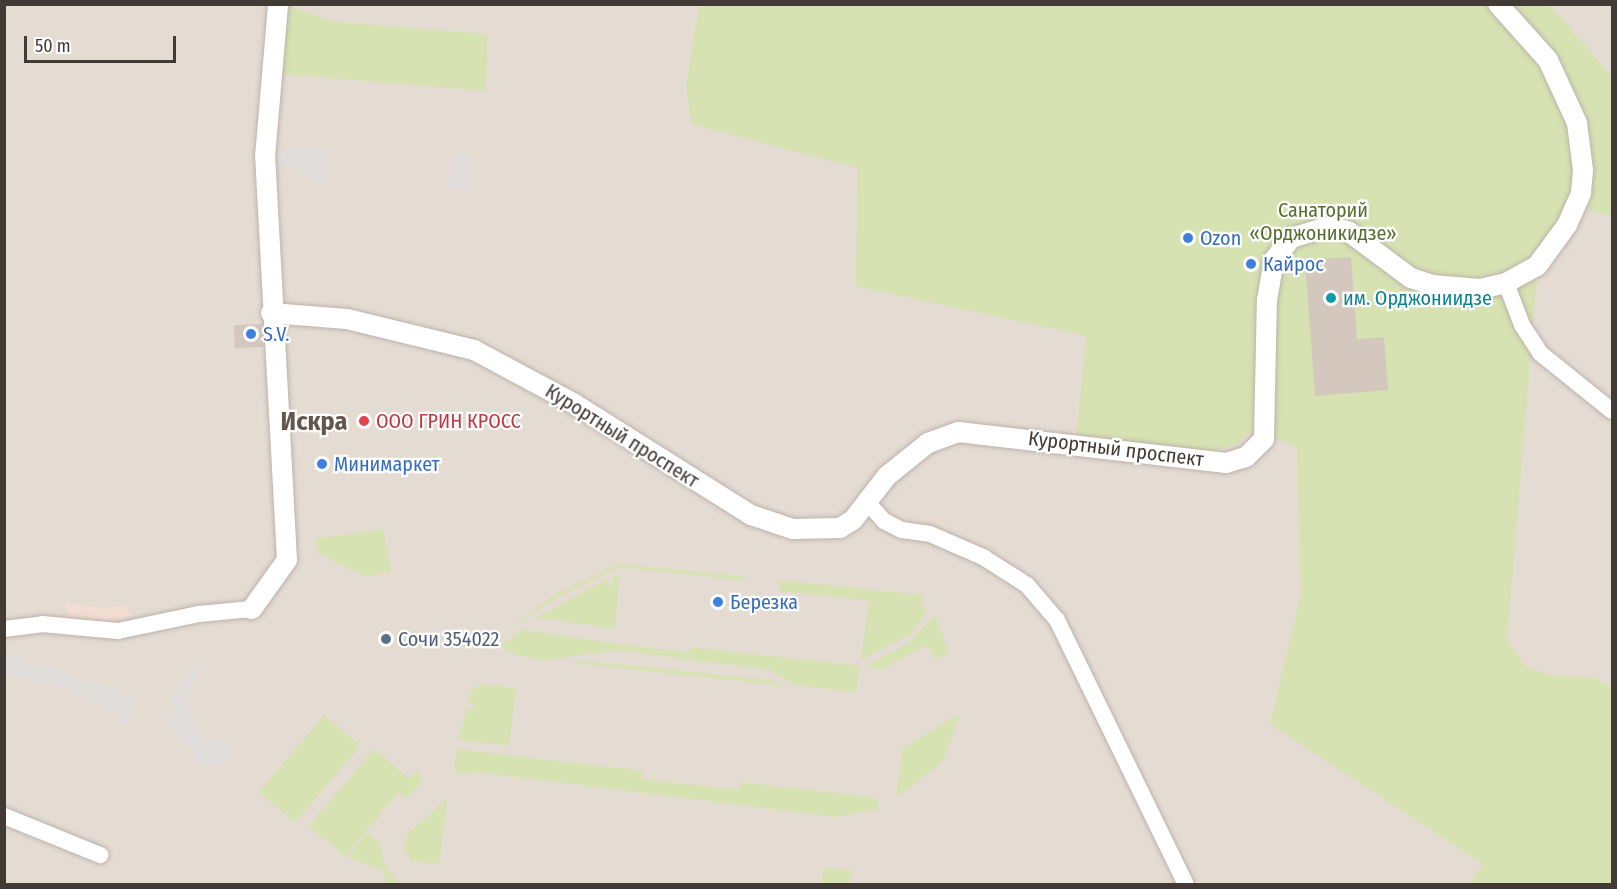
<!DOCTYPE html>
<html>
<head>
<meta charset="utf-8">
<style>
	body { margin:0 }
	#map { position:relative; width:1617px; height:889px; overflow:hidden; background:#f1ebe5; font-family:"Fira Sans Condensed",sans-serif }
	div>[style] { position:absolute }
	.residential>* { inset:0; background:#e4dbd3; transform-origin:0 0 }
	.commercial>* { inset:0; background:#f1ddd1 }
	.green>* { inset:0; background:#d6e2b1; transform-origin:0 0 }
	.parking>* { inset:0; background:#dfdcda; transform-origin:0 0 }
	.building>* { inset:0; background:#d4c7be; transform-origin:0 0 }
	.roads { filter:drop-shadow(0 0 2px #beb3ab) drop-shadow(0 0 2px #beb3ab) }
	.minor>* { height:16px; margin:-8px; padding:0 8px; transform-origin:8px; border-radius:8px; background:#fff }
	.tertiary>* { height:20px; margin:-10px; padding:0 10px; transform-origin:10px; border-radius:10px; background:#fff }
	.dots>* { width:16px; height:16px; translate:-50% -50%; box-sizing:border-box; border:3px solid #fff; border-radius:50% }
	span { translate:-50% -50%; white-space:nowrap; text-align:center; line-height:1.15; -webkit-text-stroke:4.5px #fff; paint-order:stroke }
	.park-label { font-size:20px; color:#556e2e }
	.shop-label { font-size:20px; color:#366cbe }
	.left { translate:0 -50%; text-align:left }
	.culture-label { font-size:20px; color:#0d838f }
	.health-label { font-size:20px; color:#be3a42 }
	.street-label { font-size:20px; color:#423a35 }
	.service-label { font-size:20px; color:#4e5e75 }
	.district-label { font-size:26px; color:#64564d; font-weight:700 }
	.frame { position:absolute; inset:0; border:6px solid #423a35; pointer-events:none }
	.scale { position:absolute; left:24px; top:36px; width:152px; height:27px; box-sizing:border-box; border:3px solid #423a35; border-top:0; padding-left:8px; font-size:18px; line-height:21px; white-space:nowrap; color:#423a35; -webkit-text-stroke:4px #fff; paint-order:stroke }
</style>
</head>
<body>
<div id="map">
	<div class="residential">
		<i style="left:5px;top:5px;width:1607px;height:879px"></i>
	</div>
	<div class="commercial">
		<i style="clip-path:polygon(65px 603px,106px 608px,127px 605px,132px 616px,98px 622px,69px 617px)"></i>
	</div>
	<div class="green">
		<i style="clip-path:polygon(286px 5px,336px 22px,487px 34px,486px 91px,271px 73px)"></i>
		<i style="clip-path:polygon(699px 5px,1550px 5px,1612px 77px,1612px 215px,1591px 211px,1581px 194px,1538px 266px,1507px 640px,1526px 667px,1550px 675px,1593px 678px,1612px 687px,1612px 884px,1470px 884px,1483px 864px,1270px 724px,1301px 594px,1297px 447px,1253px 429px,1237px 444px,1192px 458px,1076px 441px,1086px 336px,856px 286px,857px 168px,692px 124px,686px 87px)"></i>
		<i style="clip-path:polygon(383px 529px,391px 572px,364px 576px,318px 553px,315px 539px)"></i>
		<i style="clip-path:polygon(618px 564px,741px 576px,749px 581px,619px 567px,553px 600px,508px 631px,552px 596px)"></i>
		<i style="clip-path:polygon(614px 576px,619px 576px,615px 628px,536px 618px,607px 579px,613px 588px)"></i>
		<i style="left:780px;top:580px;width:144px;height:11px;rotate:6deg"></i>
		<i style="clip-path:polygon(869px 601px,918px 606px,928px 609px,911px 634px,861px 660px)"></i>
		<i style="clip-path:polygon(935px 615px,949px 652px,936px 659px,927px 645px,883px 669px,866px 667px,909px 642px)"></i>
		<i style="clip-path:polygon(523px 630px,656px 649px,691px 652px,692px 647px,860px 666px,856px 692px,795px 685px,769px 670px,616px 650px,546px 660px,515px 655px,501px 646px)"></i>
		<i style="clip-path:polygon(586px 661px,771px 680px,784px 686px,571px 663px)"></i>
		<i style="clip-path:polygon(480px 684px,516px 688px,509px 746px,458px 740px,467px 709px,475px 709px,475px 705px,468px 703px,471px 691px)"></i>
		<i style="clip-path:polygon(960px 713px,943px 762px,896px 798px,903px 748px)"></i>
		<i style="left:324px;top:715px;width:47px;height:101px;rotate:40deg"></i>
		<i style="clip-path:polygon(374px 749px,410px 779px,418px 770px,422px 781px,406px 799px,398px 793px,345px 856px,309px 826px)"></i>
		<i style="clip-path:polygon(457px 749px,643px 771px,642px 779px,740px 790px,741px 782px,876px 798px,879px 809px,834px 817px,474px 772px,460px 775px,454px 768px)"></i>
		<i style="clip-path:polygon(447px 799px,439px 864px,412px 861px,404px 849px,407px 834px)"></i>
		<i style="clip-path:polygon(368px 832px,380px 844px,383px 861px,399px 884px,386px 884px,384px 871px,347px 857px)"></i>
		<i style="clip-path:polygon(824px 867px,853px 871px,848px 884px,821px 884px)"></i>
	</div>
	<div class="parking">
		<i style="clip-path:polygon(284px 146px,329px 151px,327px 184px,275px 161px)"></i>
		<i style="left:452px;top:154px;width:22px;height:36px;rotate:8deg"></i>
		<i style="clip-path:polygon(8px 628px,6px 655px,130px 695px,128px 725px,82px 694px,5px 672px)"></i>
		<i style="clip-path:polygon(202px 660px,184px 704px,205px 741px,229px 745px,232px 759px,212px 766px,201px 762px,169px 725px,177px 683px)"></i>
	</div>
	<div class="building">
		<i style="clip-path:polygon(1351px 257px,1357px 339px,1384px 337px,1388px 390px,1315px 396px,1305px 260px)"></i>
		<i style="left:262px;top:324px;width:23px;height:28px;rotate:88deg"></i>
	</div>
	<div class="roads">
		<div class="minor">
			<i style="left:1506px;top:283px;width:45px;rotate:69.1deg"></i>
			<i style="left:1522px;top:325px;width:33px;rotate:57deg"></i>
			<i style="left:1540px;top:353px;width:92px;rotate:38.9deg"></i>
			<i style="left:867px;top:502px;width:25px;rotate:48deg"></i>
			<i style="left:884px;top:521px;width:20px;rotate:27deg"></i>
			<i style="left:902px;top:530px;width:28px;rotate:8deg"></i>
			<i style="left:930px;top:534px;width:58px;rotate:23.5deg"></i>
			<i style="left:983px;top:557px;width:52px;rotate:32.5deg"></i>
			<i style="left:1027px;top:585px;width:46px;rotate:49.4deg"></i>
			<i style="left:1057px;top:620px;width:294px;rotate:64deg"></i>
			<i style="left:4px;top:629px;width:38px;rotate:-7deg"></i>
			<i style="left:42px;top:624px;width:76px;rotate:5.3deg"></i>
			<i style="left:118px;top:631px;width:83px;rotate:-11.9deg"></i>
			<i style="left:199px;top:614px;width:53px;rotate:-5.4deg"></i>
			<i style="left:4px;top:816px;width:104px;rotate:22.1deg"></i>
		</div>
		<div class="tertiary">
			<i style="left:271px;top:313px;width:76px;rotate:4.5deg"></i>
			<i style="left:347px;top:319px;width:131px;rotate:13.7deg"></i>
			<i style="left:474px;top:350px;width:112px;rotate:28.2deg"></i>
			<i style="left:573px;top:403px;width:210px;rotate:32.2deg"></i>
			<i style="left:751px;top:515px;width:44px;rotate:18.4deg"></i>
			<i style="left:793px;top:529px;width:47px;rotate:-1.2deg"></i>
			<i style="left:840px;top:528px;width:15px;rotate:-32deg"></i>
			<i style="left:853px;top:520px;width:56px;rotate:-52.3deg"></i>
			<i style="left:887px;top:476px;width:53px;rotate:-38.8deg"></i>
			<i style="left:928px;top:443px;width:32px;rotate:-20deg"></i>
			<i style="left:958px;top:432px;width:270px;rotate:6.6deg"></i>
			<i style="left:1226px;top:463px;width:21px;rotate:-17deg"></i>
			<i style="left:1246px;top:457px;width:25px;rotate:-45deg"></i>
			<i style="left:1264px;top:439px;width:139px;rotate:-88.8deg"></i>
			<i style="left:1267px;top:300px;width:41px;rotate:-80.1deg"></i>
			<i style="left:1274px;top:260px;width:28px;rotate:-52deg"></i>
			<i style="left:1291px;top:238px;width:42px;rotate:-16.7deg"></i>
			<i style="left:1331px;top:226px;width:19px;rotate:18deg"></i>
			<i style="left:1349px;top:232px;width:77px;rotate:36.6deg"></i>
			<i style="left:1411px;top:278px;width:22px;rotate:18deg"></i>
			<i style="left:1432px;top:285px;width:48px;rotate:4.8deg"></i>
			<i style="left:1480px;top:289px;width:27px;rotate:-13deg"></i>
			<i style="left:1506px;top:283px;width:35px;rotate:-29deg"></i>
			<i style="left:1537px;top:266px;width:51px;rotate:-53.8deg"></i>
			<i style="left:1567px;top:225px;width:35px;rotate:-66deg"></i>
			<i style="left:1581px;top:193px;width:23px;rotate:-85deg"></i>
			<i style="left:1583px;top:170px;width:47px;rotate:-97.3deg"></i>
			<i style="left:1577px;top:123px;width:69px;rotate:-114.7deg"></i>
			<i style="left:1548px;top:60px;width:75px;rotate:-131.8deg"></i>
			<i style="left:252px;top:609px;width:60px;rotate:-54.5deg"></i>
			<i style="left:287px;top:560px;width:404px;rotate:-93.1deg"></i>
			<i style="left:265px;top:157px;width:154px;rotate:-85.1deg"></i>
		</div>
	</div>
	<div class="dots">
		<i style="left:1188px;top:238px;background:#3f7fe0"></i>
		<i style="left:1251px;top:264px;background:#3f7fe0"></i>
		<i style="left:1331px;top:298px;background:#0f9aa8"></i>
		<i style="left:251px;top:334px;background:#3f7fe0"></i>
		<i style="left:364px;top:421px;background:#e0444e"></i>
		<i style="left:322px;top:464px;background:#3f7fe0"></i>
		<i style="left:718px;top:602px;background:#3f7fe0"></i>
		<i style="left:386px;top:639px;background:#5c6f8a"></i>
	</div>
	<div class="park-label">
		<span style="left:1323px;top:222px">Санаторий<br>«Орджоникидзе»</span>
	</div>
	<div class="shop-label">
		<span class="left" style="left:1200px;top:238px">Ozon</span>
		<span class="left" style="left:1263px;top:264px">Кайрос</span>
		<span class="left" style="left:263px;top:334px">S.V.</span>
		<span class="left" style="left:334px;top:464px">Минимаркет</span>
		<span class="left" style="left:730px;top:602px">Березка</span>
	</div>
	<div class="culture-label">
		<span class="left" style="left:1343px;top:298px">им. Орджониидзе</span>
	</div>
	<div class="health-label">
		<span class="left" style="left:376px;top:421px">ООО ГРИН КРОСС</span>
	</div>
	<div class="street-label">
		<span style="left:622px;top:436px;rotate:32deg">Курортный проспект</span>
		<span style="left:1116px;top:449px;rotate:7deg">Курортный проспект</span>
	</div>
	<div class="service-label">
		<span class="left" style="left:398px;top:639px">Сочи 354022</span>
	</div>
	<div class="district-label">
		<span style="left:314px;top:422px">Искра</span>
	</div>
	<div class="frame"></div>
	<div class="scale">50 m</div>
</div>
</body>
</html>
